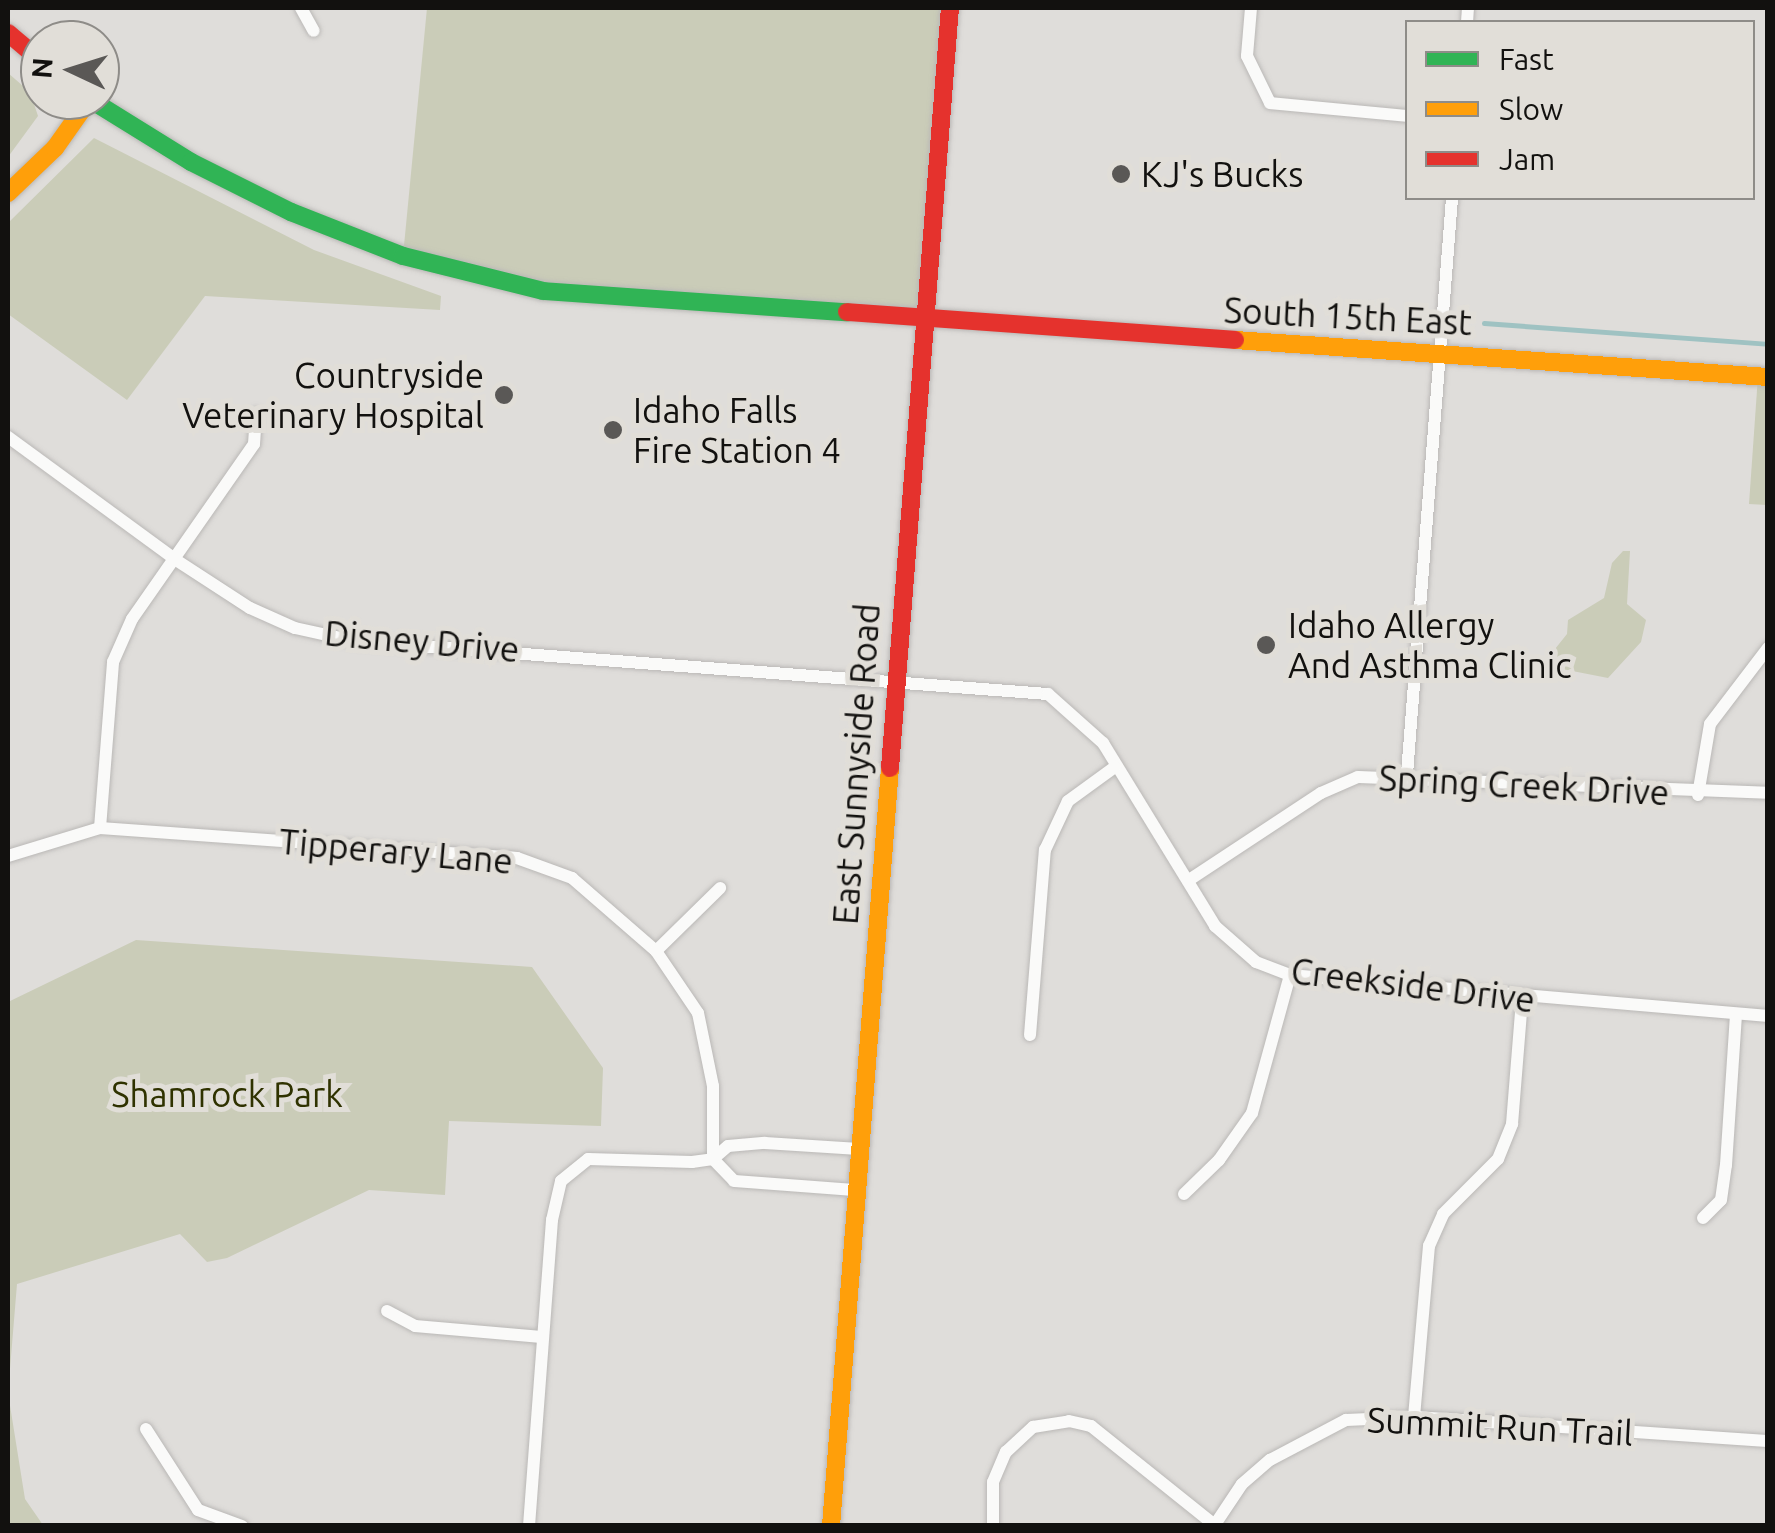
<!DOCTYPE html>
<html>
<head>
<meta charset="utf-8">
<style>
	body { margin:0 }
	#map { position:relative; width:1775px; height:1533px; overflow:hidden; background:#dfddda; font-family:Ubuntu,sans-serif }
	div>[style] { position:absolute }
	.green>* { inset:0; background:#caccb8 }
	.stream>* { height:5px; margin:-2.5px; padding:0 2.5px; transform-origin:2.5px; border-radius:2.5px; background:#9fc2c2 }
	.roads { filter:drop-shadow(0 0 2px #bab8b6) drop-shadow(0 0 2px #bab8b6) }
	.street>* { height:12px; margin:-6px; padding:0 6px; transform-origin:6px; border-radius:6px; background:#fafaf9 }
	.fast>* { height:18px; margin:-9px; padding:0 9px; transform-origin:9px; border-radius:9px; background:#30b455 }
	.slow>* { height:18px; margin:-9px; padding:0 9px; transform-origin:9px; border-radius:9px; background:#ff9f0a }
	.jam>* { height:18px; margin:-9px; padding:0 9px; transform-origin:9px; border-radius:9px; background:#e5322d }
	.dots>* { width:28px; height:28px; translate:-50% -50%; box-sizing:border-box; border:5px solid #e1ded8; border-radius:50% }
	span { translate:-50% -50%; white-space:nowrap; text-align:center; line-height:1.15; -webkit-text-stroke:10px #e1ded8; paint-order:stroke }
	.poi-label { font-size:35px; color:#12110f }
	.left { translate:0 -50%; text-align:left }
	.right { translate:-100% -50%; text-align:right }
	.street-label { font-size:35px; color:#12110f }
	.park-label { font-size:35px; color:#2f3200 }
	.frame { position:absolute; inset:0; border:10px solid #12110f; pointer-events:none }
	.legend { position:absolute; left:1405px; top:20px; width:350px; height:180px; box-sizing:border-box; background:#e1ded8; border:2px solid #8e8c88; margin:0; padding:12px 18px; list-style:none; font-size:30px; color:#12110f }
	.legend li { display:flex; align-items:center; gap:20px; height:50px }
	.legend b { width:50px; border:2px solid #8e8c88 }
	.north { position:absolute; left:20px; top:20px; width:100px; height:100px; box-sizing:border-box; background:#e1ded8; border:2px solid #8e8c88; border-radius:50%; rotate:274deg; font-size:28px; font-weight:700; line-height:40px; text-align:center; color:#12110f }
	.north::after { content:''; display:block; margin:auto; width:35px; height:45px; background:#5a5856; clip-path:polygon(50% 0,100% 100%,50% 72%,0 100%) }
</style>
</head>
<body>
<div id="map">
	<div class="green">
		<i style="clip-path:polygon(427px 8px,950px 8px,924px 321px,558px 292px,403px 256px)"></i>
		<i style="clip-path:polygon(8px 73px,30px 92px,38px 116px,8px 157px)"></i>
		<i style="clip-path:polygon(94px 138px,314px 250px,441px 296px,440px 310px,205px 296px,127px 400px,8px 314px,8px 223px)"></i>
		<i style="clip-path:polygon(1758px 376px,1767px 377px,1767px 505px,1749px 504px)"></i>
		<i style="clip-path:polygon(1623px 551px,1630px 551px,1627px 604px,1646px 620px,1641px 642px,1608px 678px,1557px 668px,1555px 649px,1567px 634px,1568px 620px,1604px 598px,1612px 563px)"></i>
		<i style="clip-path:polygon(136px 940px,532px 967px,603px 1068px,601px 1126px,449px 1121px,445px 1195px,369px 1190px,227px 1258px,207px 1262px,180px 1234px,17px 1284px,8px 1393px,25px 1499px,43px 1525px,8px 1525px,8px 1002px)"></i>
	</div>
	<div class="stream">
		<i style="left:1484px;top:323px;width:285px;rotate:4.2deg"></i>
	</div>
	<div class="roads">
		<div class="street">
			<i style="left:301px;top:8px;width:26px;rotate:61deg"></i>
			<i style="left:1251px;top:8px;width:48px;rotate:94.8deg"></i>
			<i style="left:1247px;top:56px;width:52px;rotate:63.9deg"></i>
			<i style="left:1270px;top:103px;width:139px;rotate:5.4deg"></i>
			<i style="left:1467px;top:22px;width:14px;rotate:-86deg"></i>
			<i style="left:8px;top:437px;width:208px;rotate:36.2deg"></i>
			<i style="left:176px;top:560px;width:88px;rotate:33deg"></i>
			<i style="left:250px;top:608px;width:49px;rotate:24deg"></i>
			<i style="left:295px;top:628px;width:60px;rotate:12.4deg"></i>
			<i style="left:354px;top:641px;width:696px;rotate:4.37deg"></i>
			<i style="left:1048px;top:694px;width:74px;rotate:41.7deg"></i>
			<i style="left:1103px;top:743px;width:215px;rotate:58.5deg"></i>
			<i style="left:1215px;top:926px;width:55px;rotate:41.3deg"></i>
			<i style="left:1256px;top:962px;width:36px;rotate:21deg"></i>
			<i style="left:1290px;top:975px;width:480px;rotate:4.9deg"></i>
			<i style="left:1407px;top:774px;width:578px;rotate:-85.53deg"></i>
			<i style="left:1698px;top:795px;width:72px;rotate:-80.4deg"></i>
			<i style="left:1710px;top:724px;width:96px;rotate:-52.7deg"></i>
			<i style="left:100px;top:828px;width:167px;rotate:-85.5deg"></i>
			<i style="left:113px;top:662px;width:47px;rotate:-66.2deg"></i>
			<i style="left:132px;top:619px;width:213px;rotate:-55.1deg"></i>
			<i style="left:254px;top:444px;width:30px;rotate:-86deg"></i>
			<i style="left:8px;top:856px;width:96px;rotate:-16.9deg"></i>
			<i style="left:100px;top:828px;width:418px;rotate:4.1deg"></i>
			<i style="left:517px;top:858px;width:59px;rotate:20deg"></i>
			<i style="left:572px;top:878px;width:111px;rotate:41deg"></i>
			<i style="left:656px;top:951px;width:75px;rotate:55.9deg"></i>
			<i style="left:698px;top:1013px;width:75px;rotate:78.4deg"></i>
			<i style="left:713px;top:1086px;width:73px;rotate:90deg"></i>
			<i style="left:1189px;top:880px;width:158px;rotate:-33.4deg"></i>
			<i style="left:1321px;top:793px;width:40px;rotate:-23.4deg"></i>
			<i style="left:1358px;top:777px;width:410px;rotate:2.2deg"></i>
			<i style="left:656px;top:951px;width:90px;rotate:-44.5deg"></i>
			<i style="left:1030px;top:1035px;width:186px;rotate:-85.4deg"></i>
			<i style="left:1045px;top:850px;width:54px;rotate:-64.9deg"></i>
			<i style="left:1068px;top:801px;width:58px;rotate:-35.9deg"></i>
			<i style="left:713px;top:1159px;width:30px;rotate:46deg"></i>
			<i style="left:734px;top:1181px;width:121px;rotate:4.3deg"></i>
			<i style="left:1184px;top:1194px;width:49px;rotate:-44.2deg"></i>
			<i style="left:1219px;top:1160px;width:57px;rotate:-54.9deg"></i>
			<i style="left:1252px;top:1113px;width:143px;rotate:-74.6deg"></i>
			<i style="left:1703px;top:1218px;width:25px;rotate:-45deg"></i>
			<i style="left:1721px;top:1200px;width:35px;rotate:-82deg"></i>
			<i style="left:1726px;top:1165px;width:149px;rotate:-86.2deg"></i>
			<i style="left:387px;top:1311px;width:32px;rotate:28deg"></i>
			<i style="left:415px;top:1326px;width:127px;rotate:5deg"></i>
			<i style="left:1414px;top:1417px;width:172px;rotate:-85deg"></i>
			<i style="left:1429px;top:1246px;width:35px;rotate:-66deg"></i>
			<i style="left:1443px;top:1214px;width:78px;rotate:-45deg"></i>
			<i style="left:1498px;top:1159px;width:38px;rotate:-68deg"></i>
			<i style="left:1512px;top:1124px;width:124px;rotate:-85.4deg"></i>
			<i style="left:146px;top:1429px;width:96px;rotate:57.3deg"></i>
			<i style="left:198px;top:1510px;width:47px;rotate:20deg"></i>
			<i style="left:529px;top:1526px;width:307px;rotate:-85.7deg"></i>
			<i style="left:552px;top:1220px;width:40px;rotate:-77deg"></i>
			<i style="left:561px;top:1181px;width:35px;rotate:-39deg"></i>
			<i style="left:588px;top:1159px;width:104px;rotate:1.7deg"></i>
			<i style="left:692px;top:1162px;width:21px;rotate:-8deg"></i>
			<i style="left:713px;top:1159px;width:20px;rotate:-41deg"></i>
			<i style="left:728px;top:1146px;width:37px;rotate:-5deg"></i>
			<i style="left:765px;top:1143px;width:94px;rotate:3.7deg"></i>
			<i style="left:993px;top:1526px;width:44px;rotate:-90deg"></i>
			<i style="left:993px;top:1482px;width:33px;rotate:-67deg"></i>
			<i style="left:1006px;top:1452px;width:37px;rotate:-43deg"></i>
			<i style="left:1033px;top:1427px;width:36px;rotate:-9deg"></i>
			<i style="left:1069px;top:1421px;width:23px;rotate:13deg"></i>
			<i style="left:1091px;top:1426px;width:160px;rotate:38.7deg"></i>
			<i style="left:1214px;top:1526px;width:50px;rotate:-56.3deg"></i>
			<i style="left:1242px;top:1484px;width:37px;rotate:-41deg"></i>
			<i style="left:1270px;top:1460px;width:86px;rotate:-27.8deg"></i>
			<i style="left:1346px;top:1420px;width:68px;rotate:-2.5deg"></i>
			<i style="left:1414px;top:1417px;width:355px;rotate:3.9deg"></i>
		</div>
		<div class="fast">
			<i style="left:91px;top:100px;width:118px;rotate:31.8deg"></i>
			<i style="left:191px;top:162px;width:112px;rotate:26.6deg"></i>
			<i style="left:291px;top:212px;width:120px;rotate:21.4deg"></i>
			<i style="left:403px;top:256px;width:144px;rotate:14deg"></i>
			<i style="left:543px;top:291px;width:305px;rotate:4deg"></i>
		</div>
		<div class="slow">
			<i style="left:8px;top:193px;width:65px;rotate:-43.8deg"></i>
			<i style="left:55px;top:148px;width:59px;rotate:-54.7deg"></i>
			<i style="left:1235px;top:340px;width:534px;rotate:3.97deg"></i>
			<i style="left:831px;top:1526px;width:760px;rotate:-85.55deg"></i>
		</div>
		<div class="jam">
			<i style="left:8px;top:33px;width:42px;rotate:40.2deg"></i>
			<i style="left:847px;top:312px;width:389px;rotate:4.1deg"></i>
			<i style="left:890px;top:768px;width:762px;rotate:-85.49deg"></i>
		</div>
	</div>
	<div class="dots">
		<i style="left:1121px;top:174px;background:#5a5856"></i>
		<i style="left:504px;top:395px;background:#5a5856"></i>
		<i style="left:613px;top:430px;background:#5a5856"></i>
		<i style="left:1266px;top:645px;background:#5a5856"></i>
	</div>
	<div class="poi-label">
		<span class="left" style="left:1141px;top:174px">KJ's Bucks</span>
		<span class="right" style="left:484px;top:395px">Countryside<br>Veterinary Hospital</span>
		<span class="left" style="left:633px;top:430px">Idaho Falls<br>Fire Station 4</span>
		<span class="left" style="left:1288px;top:645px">Idaho Allergy<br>And Asthma Clinic</span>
	</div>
	<div class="street-label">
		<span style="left:1348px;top:316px;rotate:3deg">South 15th East</span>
		<span style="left:422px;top:641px;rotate:5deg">Disney Drive</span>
		<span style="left:856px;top:764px;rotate:-86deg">East Sunnyside Road</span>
		<span style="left:1524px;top:785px;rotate:3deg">Spring Creek Drive</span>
		<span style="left:396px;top:851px;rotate:5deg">Tipperary Lane</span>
		<span style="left:1413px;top:985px;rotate:7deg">Creekside Drive</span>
		<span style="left:1500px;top:1426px;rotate:3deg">Summit Run Trail</span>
	</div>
	<div class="park-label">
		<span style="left:227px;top:1094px">Shamrock Park</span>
	</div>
	<div class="frame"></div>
	<ul class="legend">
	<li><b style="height:12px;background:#30b455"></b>Fast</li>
	<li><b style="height:12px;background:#ff9f0a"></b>Slow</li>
	<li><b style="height:12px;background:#e5322d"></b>Jam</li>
	</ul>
	<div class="north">N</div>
</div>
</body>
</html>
